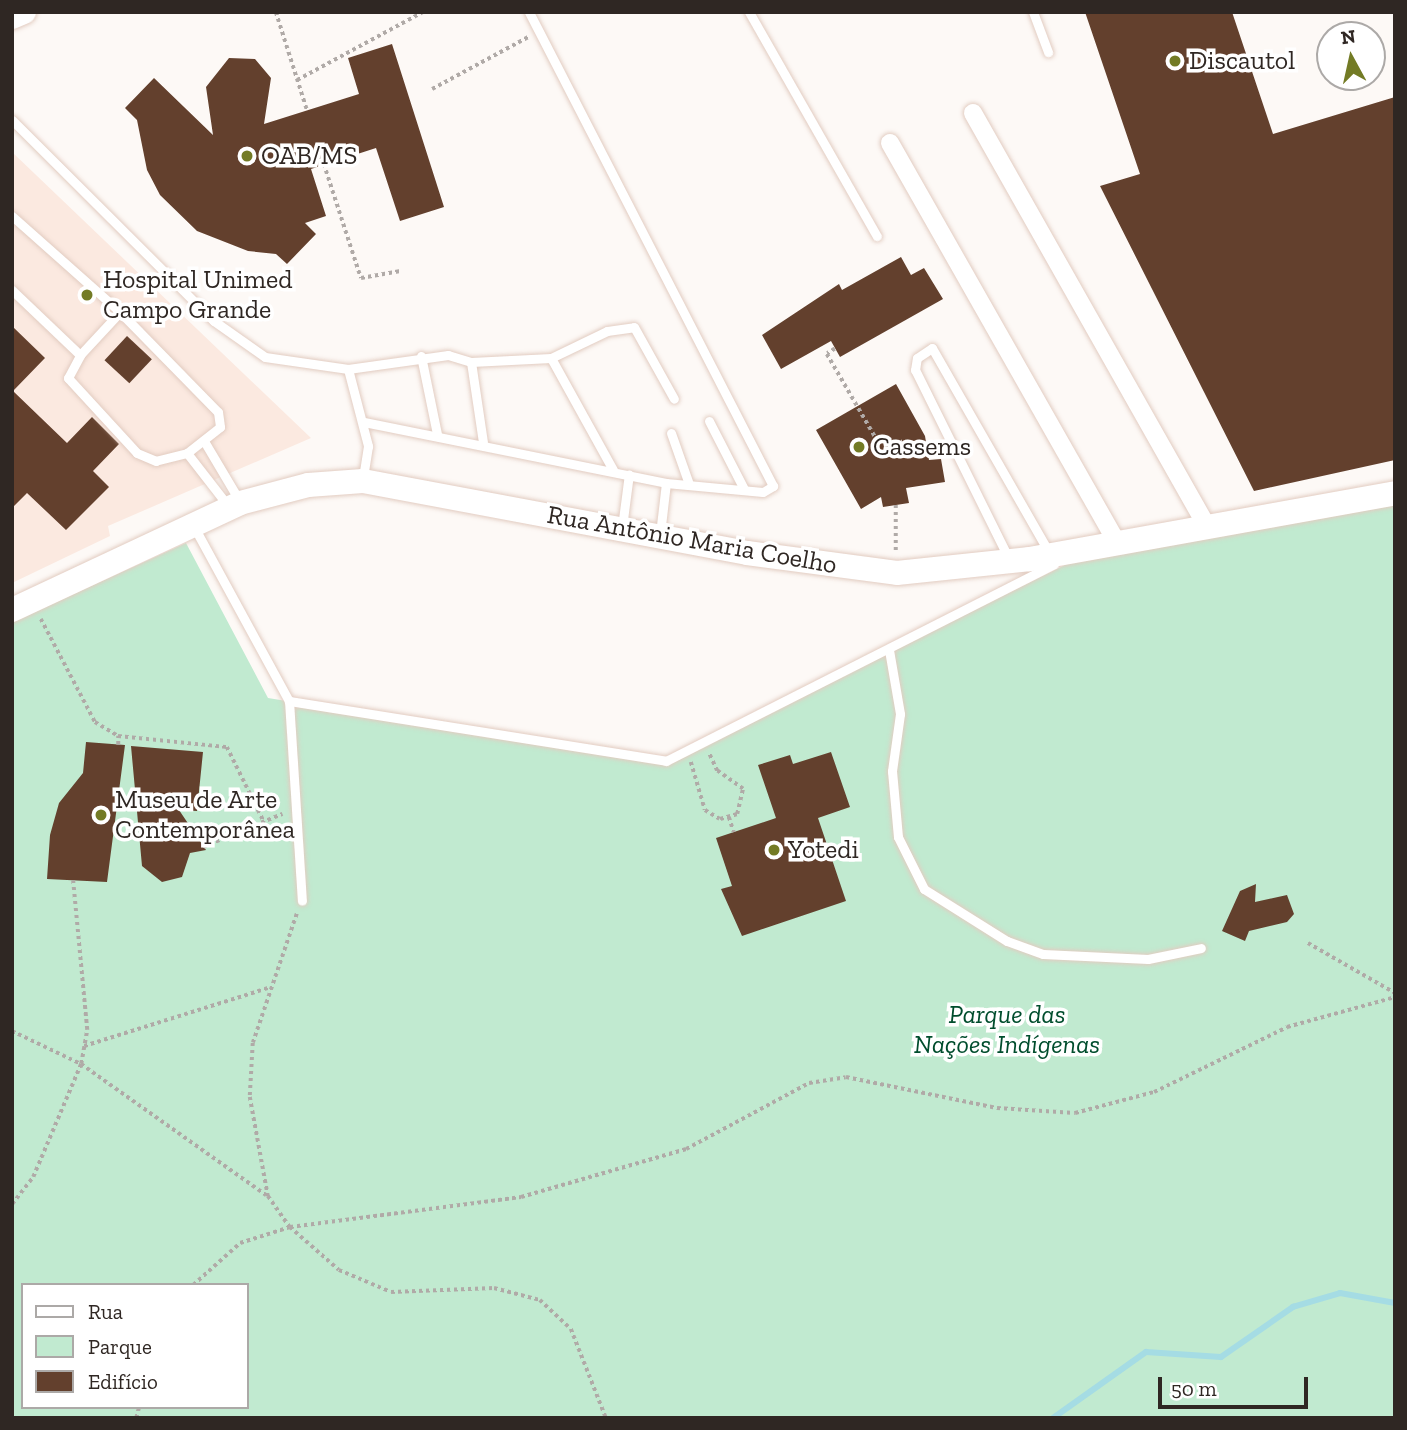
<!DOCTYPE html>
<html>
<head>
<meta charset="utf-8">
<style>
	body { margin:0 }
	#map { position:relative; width:1407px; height:1430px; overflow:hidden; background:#fdf9f6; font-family:"Zilla Slab",serif }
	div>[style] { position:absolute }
	.built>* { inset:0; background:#fbe9e0 }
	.green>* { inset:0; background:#c1ead0 }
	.stream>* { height:6px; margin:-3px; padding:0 3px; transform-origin:3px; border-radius:3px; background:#a5dce4 }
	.building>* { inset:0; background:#63402d; transform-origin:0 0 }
	.path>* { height:3.5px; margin-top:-1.75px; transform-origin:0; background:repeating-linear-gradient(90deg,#b0aaa7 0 3.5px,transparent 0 7px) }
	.roads { filter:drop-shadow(0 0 2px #e2ccc1) drop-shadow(0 0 2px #e2ccc1) }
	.lane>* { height:9px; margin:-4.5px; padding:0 4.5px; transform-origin:4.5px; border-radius:4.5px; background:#fff }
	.street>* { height:18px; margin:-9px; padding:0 9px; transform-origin:9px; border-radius:9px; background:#fff }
	.secondary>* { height:24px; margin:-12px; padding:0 12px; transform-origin:12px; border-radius:12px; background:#fff }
	.dots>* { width:19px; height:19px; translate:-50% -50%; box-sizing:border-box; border:4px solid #fff; border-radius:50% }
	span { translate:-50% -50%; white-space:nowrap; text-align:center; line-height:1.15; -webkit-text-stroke:7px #fff; paint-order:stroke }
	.poi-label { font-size:26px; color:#2f2723 }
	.left { translate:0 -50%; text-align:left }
	.street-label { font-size:26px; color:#2f2723 }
	.park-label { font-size:26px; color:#004d2d; font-style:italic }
	.frame { position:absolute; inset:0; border:14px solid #2f2723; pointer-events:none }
	.legend { position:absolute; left:21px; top:1283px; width:228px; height:126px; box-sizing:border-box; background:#fff; border:2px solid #aca9a7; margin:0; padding:9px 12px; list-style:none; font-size:21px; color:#2f2723 }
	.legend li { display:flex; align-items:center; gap:14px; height:35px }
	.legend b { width:35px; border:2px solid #aca9a7 }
	.north { position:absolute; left:1316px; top:21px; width:70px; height:70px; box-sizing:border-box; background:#fff; border:2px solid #aca9a7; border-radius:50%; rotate:352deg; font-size:19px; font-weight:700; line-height:28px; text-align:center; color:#2f2723 }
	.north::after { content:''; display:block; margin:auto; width:24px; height:32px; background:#737b25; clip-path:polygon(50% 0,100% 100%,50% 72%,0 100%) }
	.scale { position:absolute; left:1158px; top:1377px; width:150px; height:32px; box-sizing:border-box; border:4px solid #2f2723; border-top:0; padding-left:9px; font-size:21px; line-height:24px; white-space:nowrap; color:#2f2723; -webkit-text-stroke:5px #fff; paint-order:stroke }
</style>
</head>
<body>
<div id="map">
	<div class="built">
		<i style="clip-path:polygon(12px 152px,311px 438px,108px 526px,110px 536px,12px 583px)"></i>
	</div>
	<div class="green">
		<i style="clip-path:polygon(evenodd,1395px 505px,1395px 1418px,12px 1418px,12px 622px,186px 543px,268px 698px,666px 763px,1067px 564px,1395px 505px,23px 1285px,247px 1285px,247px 1407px,23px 1407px,23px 1285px)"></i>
	</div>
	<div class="stream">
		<i style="left:1053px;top:1418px;width:114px;rotate:-35.4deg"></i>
		<i style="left:1146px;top:1352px;width:75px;rotate:3.8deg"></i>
		<i style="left:1221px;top:1357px;width:88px;rotate:-34.8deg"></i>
		<i style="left:1293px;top:1307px;width:49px;rotate:-16.6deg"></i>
		<i style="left:1340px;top:1293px;width:56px;rotate:10.3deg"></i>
	</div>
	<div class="building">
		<i style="clip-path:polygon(1085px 12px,1232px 12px,1273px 134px,1395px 97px,1395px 460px,1254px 491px,1100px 186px,1140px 174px)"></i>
		<i style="clip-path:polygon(392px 44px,444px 207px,400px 221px,376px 148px,311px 169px,326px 216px,305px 223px,316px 234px,287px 264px,276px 254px,248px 251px,197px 231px,160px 195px,147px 170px,137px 120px,125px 108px,154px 78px,213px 135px,206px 87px,229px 58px,255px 59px,271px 78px,264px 124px,359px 94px,348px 58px)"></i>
		<i style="clip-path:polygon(901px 257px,911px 275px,924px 268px,943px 299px,840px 357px,831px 341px,781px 369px,762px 335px,839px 284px,842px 290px)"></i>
		<i style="clip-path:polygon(12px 326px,45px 358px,13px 391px,67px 443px,92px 417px,119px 444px,93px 471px,109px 487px,66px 530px,27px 493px,12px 508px)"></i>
		<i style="left:127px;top:336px;width:34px;height:33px;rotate:43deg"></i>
		<i style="clip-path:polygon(896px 384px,925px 436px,929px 460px,941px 459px,945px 482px,906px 488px,909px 503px,883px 507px,881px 497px,861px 509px,816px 430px)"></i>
		<i style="clip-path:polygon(86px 742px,125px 745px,107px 882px,47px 879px,50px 835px,59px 803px,83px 773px)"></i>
		<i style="clip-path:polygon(131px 746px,203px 752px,197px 811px,179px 810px,206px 850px,190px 853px,182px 877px,162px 882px,142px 866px)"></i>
		<i style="clip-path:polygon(831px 752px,850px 807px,818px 818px,846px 901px,742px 936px,721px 889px,732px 886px,716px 838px,776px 818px,758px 765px,790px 755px,793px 764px)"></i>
		<i style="clip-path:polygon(1256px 884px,1255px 902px,1287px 895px,1294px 914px,1287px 922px,1249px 931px,1245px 941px,1222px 931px,1240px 891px)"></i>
	</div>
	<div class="path">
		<i style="left:276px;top:12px;width:103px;rotate:72.4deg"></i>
		<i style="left:297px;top:80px;width:143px;rotate:-28.4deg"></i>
		<i style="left:432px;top:89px;width:109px;rotate:-28.4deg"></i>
		<i style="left:324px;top:164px;width:120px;rotate:72deg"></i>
		<i style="left:361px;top:278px;width:40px;rotate:-10deg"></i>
		<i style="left:835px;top:349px;width:9px;rotate:148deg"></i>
		<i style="left:827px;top:354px;width:102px;rotate:59.9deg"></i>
		<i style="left:896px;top:505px;width:47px;rotate:90deg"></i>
		<i style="left:41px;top:619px;width:116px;rotate:62.3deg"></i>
		<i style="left:95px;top:722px;width:27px;rotate:31deg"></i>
		<i style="left:118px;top:745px;width:9px;rotate:-90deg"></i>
		<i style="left:118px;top:736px;width:110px;rotate:5.8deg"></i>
		<i style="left:227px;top:747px;width:84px;rotate:63.7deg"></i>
		<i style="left:691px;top:762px;width:50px;rotate:73.7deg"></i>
		<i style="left:705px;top:810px;width:17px;rotate:31deg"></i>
		<i style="left:720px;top:819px;width:18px;rotate:-16deg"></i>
		<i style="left:737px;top:814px;width:26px;rotate:-77deg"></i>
		<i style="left:743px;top:789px;width:32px;rotate:-145deg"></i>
		<i style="left:717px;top:771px;width:19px;rotate:-115deg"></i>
		<i style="left:729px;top:817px;width:16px;rotate:72deg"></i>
		<i style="left:203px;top:847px;width:86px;rotate:-22.7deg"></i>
		<i style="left:297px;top:914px;width:136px;rotate:108.8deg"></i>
		<i style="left:253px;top:1043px;width:54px;rotate:93.2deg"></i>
		<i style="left:250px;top:1097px;width:101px;rotate:79.7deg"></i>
		<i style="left:268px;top:1196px;width:38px;rotate:55deg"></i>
		<i style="left:290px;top:1227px;width:65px;rotate:41.3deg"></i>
		<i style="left:339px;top:1270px;width:56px;rotate:22.9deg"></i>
		<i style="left:391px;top:1292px;width:103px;rotate:-2.2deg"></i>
		<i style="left:494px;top:1288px;width:48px;rotate:14.6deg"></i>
		<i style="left:540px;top:1300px;width:42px;rotate:43.1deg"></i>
		<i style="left:571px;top:1329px;width:96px;rotate:68.5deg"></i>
		<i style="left:1308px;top:943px;width:100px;rotate:29.9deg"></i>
		<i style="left:12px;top:1031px;width:76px;rotate:25.6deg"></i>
		<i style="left:81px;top:1064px;width:35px;rotate:-80deg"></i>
		<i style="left:87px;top:1030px;width:150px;rotate:-95.4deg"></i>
		<i style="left:84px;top:1046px;width:193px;rotate:-17.5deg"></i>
		<i style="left:12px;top:1204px;width:34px;rotate:-52deg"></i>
		<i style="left:33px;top:1177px;width:123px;rotate:-67deg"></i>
		<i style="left:81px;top:1064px;width:227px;rotate:35.3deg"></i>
		<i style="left:193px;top:1285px;width:63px;rotate:-41.8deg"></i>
		<i style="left:240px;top:1243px;width:52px;rotate:-17.7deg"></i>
		<i style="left:290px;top:1227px;width:233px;rotate:-7.4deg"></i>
		<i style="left:521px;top:1197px;width:172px;rotate:-16.2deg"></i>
		<i style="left:686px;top:1149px;width:140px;rotate:-28.2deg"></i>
		<i style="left:809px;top:1083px;width:37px;rotate:-9deg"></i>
		<i style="left:846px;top:1077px;width:154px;rotate:11.6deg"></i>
		<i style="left:997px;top:1108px;width:78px;rotate:3.7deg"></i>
		<i style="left:1075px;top:1113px;width:82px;rotate:-14.9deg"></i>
		<i style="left:1154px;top:1092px;width:148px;rotate:-26deg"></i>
		<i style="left:1287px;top:1027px;width:112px;rotate:-15.5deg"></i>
		<i style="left:136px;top:1418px;width:11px;rotate:-75deg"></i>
	</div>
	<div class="roads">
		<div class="lane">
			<i style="left:749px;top:12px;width:258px;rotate:60.3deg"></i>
			<i style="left:1033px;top:12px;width:43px;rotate:69.4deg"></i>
			<i style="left:12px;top:120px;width:285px;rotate:44.9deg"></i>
			<i style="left:214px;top:321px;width:62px;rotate:35.2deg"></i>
			<i style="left:265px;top:357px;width:84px;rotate:8.2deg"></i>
			<i style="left:348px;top:369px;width:80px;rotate:75.4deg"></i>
			<i style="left:368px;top:446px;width:33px;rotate:99deg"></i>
			<i style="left:12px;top:216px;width:144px;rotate:41.6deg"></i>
			<i style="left:120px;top:312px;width:140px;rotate:45.6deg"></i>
			<i style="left:218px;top:412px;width:15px;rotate:82deg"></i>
			<i style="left:220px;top:427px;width:42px;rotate:141.8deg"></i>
			<i style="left:187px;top:453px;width:32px;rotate:166deg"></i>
			<i style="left:156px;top:461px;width:21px;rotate:-157deg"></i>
			<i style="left:137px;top:453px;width:102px;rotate:-132.6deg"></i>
			<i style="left:68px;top:378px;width:26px;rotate:-62deg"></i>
			<i style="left:80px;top:355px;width:59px;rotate:-47.1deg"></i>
			<i style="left:12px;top:290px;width:94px;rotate:43.7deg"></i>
			<i style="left:421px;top:356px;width:80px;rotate:78.4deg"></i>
			<i style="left:551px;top:358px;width:62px;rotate:-25.7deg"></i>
			<i style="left:607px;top:331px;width:27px;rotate:-8deg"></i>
			<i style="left:634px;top:327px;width:82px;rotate:60.9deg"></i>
			<i style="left:471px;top:362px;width:81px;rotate:81.5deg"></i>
			<i style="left:348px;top:369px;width:101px;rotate:-8deg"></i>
			<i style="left:448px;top:355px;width:24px;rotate:17deg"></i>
			<i style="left:471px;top:362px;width:80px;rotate:-2.9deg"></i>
			<i style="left:551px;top:358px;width:128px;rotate:61deg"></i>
			<i style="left:709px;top:421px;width:76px;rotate:62.8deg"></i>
			<i style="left:364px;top:422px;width:308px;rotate:11.4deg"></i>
			<i style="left:666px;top:483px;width:97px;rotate:5.3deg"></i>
			<i style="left:763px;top:492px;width:12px;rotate:-31deg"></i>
			<i style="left:773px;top:486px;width:533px;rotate:-117.24deg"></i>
			<i style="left:671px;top:433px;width:54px;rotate:70.6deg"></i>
			<i style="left:204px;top:441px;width:69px;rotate:59.3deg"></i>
			<i style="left:187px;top:453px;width:68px;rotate:52.1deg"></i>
			<i style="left:193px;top:525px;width:200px;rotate:61.4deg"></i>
			<i style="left:289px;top:701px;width:200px;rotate:86.3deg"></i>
			<i style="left:622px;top:527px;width:53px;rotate:-82.5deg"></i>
			<i style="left:660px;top:534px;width:51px;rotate:-83.3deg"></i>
			<i style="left:1008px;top:557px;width:209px;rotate:-116.4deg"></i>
			<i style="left:915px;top:370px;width:12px;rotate:-81deg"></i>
			<i style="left:917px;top:358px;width:18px;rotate:-34deg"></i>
			<i style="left:932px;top:348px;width:237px;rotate:60.2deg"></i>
			<i style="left:889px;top:650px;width:65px;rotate:80.2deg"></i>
			<i style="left:900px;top:714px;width:58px;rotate:98deg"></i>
			<i style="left:892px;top:771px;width:66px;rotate:84.8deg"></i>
			<i style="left:898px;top:837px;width:58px;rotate:63.4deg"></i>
			<i style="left:924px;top:889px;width:98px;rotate:32.1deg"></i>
			<i style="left:1007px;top:941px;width:38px;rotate:20deg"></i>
			<i style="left:1043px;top:954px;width:105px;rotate:2.7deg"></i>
			<i style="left:1148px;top:959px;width:54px;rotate:-11.7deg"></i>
			<i style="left:289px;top:701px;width:382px;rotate:9deg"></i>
			<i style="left:666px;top:761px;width:435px;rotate:-26.9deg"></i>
		</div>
		<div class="street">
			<i style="left:973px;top:113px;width:478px;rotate:60.5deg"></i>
			<i style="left:890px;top:143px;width:461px;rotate:60.4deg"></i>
		</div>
		<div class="secondary">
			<i style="left:12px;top:17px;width:13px;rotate:-23deg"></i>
			<i style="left:12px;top:610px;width:252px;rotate:-25.1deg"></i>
			<i style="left:240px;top:503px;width:70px;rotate:-14.8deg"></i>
			<i style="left:308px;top:485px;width:55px;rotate:-4.2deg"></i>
			<i style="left:363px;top:481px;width:391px;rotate:10.6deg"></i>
			<i style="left:747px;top:553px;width:151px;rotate:7.6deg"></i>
			<i style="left:897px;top:573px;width:134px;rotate:-6deg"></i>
			<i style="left:1030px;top:559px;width:371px;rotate:-10.2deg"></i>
		</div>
	</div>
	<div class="dots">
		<i style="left:1175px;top:61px;background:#737b25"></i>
		<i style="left:247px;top:156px;background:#737b25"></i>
		<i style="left:87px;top:295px;background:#737b25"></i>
		<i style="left:859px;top:447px;background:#737b25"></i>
		<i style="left:101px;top:815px;background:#737b25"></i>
		<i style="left:774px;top:850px;background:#737b25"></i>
	</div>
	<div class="poi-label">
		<span class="left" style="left:1189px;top:61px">Discautol</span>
		<span class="left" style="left:261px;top:156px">OAB/MS</span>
		<span class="left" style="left:103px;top:295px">Hospital Unimed<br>Campo Grande</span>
		<span class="left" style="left:873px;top:447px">Cassems</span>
		<span class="left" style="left:115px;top:815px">Museu de Arte<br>Contemporânea</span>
		<span class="left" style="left:788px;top:850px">Yotedi</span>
	</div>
	<div class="street-label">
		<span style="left:692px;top:540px;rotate:10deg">Rua Antônio Maria Coelho</span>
	</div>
	<div class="park-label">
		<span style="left:1007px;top:1030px">Parque das<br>Nações Indígenas</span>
	</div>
	<div class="frame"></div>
	<ul class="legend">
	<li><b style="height:9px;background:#fff"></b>Rua</li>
	<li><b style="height:19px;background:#c1ead0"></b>Parque</li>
	<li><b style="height:19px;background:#63402d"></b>Edifício</li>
	</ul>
	<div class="north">N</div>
	<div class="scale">50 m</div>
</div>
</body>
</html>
